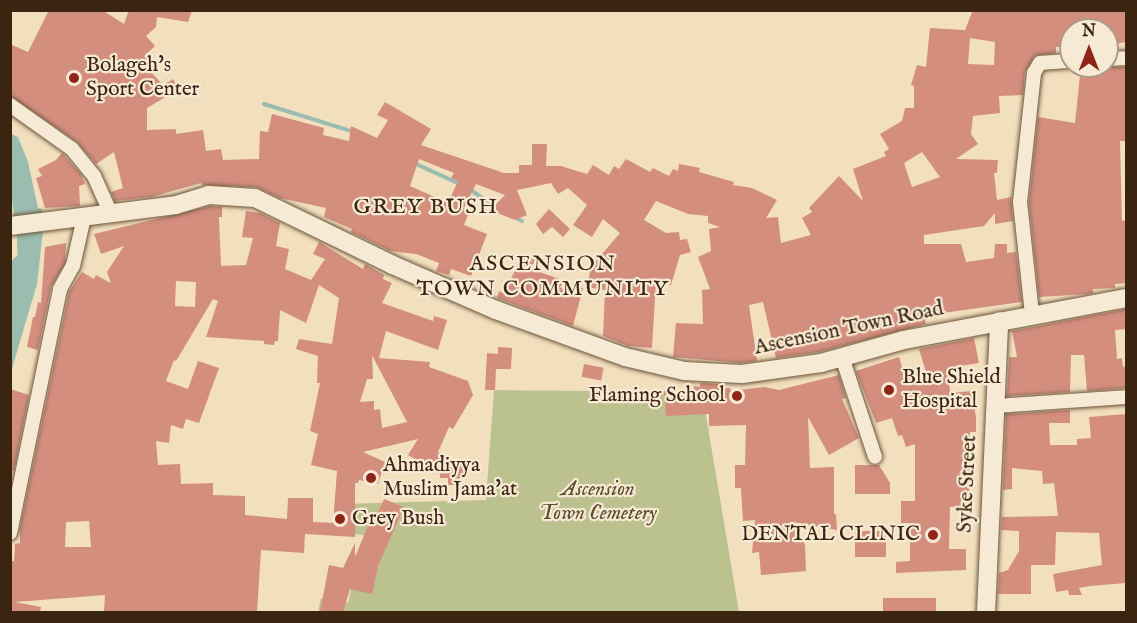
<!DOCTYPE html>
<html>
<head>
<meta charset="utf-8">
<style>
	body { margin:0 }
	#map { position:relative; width:1137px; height:623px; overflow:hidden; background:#f2dfbd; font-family:"IM FELL English",serif }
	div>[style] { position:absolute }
	.green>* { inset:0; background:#bcc190 }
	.water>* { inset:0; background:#9bbdb0 }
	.stream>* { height:4px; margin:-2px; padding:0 2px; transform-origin:2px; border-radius:2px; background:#9bbdb0 }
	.river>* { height:24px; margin:-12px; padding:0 12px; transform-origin:12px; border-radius:12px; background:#9bbdb0 }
	.building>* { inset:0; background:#d38e7e; transform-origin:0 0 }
	.roads { filter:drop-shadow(0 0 2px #6a543b) drop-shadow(0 0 2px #6a543b) }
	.street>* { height:14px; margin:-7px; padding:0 7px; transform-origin:7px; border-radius:7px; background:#f7ead4 }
	.secondary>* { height:18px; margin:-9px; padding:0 9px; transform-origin:9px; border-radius:9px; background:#f7ead4 }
	.dots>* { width:16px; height:16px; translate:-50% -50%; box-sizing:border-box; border:3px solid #f7ead4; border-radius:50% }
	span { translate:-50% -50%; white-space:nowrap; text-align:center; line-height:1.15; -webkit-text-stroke:4.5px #f7ead4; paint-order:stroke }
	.poi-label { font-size:21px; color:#3c2510 }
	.left { translate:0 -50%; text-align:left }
	.right { translate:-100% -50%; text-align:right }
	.street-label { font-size:21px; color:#3c2510 }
	.park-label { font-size:21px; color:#5c4c30; font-style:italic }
	.neighbourhood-label { font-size:22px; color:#3c2510; letter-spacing:1.5px }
	.frame { position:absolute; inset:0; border:12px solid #3c2510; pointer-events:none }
	.north { position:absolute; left:1059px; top:18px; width:60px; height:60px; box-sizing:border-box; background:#f7ead4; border:2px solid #ac9b86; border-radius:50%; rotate:0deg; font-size:16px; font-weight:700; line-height:24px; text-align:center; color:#3c2510 }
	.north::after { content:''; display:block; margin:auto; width:21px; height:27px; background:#8f2418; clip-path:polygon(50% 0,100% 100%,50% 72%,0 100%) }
</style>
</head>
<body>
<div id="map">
	<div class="green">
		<i style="clip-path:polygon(494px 390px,702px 392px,739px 612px,318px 612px,321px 598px,348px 603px,364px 535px,328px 532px,340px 504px,486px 500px)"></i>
	</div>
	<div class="water">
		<i style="clip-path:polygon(11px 134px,18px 137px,28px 162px,38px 208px,42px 209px,43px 231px,37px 284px,11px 372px,11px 326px,18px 303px,18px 284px,17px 236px,10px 186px)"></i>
	</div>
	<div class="stream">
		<i style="left:264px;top:104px;width:94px;rotate:17.3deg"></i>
		<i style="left:414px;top:163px;width:53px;rotate:24.6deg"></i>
		<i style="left:468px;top:188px;width:35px;rotate:35deg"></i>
		<i style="left:514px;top:217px;width:9px;rotate:27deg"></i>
	</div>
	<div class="river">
		<i style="left:10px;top:332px;width:67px;rotate:-78.9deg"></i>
	</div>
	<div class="building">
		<i style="clip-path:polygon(evenodd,49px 10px,102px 10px,124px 24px,129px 10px,192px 10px,188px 22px,157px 17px,156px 27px,146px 36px,155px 46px,144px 56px,152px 63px,147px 68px,163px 85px,173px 79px,179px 89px,147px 108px,147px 130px,176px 129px,176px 134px,203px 130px,206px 151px,221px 149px,223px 160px,259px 159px,260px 131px,268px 132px,272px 114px,324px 128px,323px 135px,349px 141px,351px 126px,377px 138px,388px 120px,377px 115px,385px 102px,431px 129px,421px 145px,504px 173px,519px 173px,519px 165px,532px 165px,532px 144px,547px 144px,546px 166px,561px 166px,587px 174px,593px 165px,609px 175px,614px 166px,619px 169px,626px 159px,650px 172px,653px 168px,669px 176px,673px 169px,678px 171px,679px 164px,700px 168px,699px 172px,734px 182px,733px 185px,752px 188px,777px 200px,766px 218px,778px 217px,781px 243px,811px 235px,802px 218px,812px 212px,809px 208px,839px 176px,863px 201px,853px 169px,886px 156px,884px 152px,889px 149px,880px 134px,902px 121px,905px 108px,914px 108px,914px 86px,911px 85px,917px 65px,926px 67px,930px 28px,965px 30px,973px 10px,1117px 10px,1126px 11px,1126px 42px,1107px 45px,1107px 30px,1071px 30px,1071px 47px,1056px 47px,1056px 53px,1035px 56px,1025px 72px,1023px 95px,999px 96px,1000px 113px,973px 116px,971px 134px,978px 144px,956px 159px,998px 160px,997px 173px,994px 173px,997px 200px,1011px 197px,1013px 221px,995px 224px,995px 213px,984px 226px,924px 235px,924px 244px,961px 244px,966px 262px,994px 258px,995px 244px,1007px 244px,1007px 253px,1016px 252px,1022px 302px,943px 313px,944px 315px,925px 320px,926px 324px,819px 352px,776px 358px,763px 302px,749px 305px,757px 361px,742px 363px,673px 357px,676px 323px,703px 324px,702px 290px,710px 289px,698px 257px,711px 251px,709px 229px,720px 227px,708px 223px,708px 216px,688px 214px,656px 201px,644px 220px,666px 233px,679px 232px,680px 240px,687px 239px,691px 252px,680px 255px,671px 285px,656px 281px,652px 348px,628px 346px,603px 336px,605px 290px,587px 287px,591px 267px,620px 233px,603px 219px,592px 237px,573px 225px,587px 205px,568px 188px,558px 194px,551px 183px,517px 190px,527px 215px,515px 220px,490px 210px,505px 195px,476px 184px,463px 210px,469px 212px,464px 225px,487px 234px,471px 276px,451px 269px,449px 275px,436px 271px,439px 263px,416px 254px,390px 251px,351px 232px,352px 229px,324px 217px,326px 208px,280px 198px,256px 187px,202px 185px,201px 183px,151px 197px,115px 201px,111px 192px,123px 188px,114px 152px,96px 164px,77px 142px,10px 96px,10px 44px,28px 52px,49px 10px,970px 38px,995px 42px,994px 65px,968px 64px,970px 38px,49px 10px,922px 152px,940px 177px,912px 187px,904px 163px,922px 152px,49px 10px,419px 159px,454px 173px,451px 178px,458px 181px,448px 203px,410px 186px,419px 159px)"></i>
		<i style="clip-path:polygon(1081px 66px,1126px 67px,1126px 141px,1120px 141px,1122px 221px,1126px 220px,1126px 283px,1115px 284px,1115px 288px,1093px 289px,1093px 293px,1088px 294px,1039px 297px,1029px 202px,1038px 117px,1075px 123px)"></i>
		<i style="clip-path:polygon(62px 153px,81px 174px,85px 184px,79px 186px,80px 206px,45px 208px,36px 178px,42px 176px,38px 169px,56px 160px)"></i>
		<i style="clip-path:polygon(evenodd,210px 206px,222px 207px,222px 217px,219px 217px,221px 266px,246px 265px,253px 238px,242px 237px,246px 211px,260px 213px,280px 223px,276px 246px,289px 249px,285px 269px,311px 280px,325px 259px,313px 254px,319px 242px,363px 269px,365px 264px,384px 275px,383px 279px,392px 283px,382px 303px,433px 321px,434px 316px,447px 320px,438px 350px,386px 331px,379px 358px,430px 362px,429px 367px,468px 381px,473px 395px,453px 429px,449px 427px,438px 452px,443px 455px,437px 465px,465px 466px,464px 478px,459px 478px,459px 485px,448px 485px,448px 478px,440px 478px,440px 474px,408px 455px,418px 439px,363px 452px,385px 462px,378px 484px,359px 480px,358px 483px,355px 483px,355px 537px,305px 534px,304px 553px,261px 550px,257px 612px,104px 612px,105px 595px,15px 602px,41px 607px,40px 612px,10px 612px,10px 561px,14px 561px,15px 544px,20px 543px,20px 528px,69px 292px,82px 272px,94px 279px,96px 275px,111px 283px,107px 272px,124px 246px,101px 254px,94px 234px,210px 206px,176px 281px,196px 282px,195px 307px,175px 306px,176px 281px,210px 206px,319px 285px,339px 298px,332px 344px,299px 339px,296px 349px,318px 356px,317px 383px,320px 383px,310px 431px,318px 434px,311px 465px,337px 471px,333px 523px,313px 522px,313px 498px,288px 498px,287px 519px,245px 515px,245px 496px,213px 495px,213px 483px,181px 484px,180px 464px,158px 465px,156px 441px,169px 443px,171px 425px,183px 429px,186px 419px,199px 423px,219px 368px,198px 361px,188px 389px,166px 381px,174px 360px,176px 361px,213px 299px,218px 301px,206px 337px,264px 341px,264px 344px,274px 345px,275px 341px,278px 341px,280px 310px,306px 323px,319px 285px,210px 206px,372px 356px,373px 357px,407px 422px,382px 428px,380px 409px,374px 410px,374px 401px,360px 402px,367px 379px,373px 379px,372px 356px,210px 206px,89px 521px,91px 547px,65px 547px,66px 522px,89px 521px)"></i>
		<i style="clip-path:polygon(549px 209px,570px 229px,563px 237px,552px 227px,543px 234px,536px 224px)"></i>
		<i style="clip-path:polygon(66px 243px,65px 263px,51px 287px,38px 350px,27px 347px,33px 317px,35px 317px,38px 302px,41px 303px,45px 247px)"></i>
		<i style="clip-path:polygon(523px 254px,535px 260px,531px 269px,565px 281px,560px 287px,569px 293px,575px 286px,583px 288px,573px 326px,497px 298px,499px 291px,504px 293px)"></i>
		<i style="clip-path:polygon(1126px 309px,1126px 329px,1115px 330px,1117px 359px,1122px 358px,1123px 367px,1126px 366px,1126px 388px,1087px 391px,1084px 355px,1071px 355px,1070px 392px,1007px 396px,1009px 357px,1017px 357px,1012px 331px)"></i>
		<i style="clip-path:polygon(974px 338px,979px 363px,948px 368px,950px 393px,972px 391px,976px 418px,976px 432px,970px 432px,969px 506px,950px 507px,949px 549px,966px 549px,966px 570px,896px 573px,896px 562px,910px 561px,910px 523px,901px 523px,901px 501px,915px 501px,915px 444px,906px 447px,902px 435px,898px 436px,892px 418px,876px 423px,856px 371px,899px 357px,905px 378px,926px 372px,919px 349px)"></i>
		<i style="clip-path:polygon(498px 347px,512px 348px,511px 369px,496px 369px,495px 390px,485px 390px,487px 353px,498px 354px)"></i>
		<i style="left:584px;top:364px;width:20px;height:13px;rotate:11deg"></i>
		<i style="clip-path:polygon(839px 375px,846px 398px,842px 399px,859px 438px,829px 455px,808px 417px,810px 468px,834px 467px,834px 514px,836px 514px,837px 530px,793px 522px,805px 545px,806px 571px,761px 575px,759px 552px,752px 553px,755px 520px,743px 521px,741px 488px,735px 488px,735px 465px,745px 465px,746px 425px,709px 426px,709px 414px,666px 416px,664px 391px,694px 389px,694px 386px,700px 387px,700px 383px,718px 384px,719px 389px,730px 388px,731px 391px,765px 387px,779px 390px)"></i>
		<i style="clip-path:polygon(10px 389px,29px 395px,14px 471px,10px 470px)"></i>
		<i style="clip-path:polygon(1070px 410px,1070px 423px,1049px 423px,1050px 445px,1077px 445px,1077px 439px,1091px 438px,1089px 417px,1126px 414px,1126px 583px,1090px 586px,1079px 588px,1082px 595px,1069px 595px,1068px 590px,1056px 592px,1053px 574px,1102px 565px,1099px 533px,1056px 532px,1055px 565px,1031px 565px,1031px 594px,998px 594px,999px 573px,1008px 570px,1019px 551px,1019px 531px,1001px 530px,1002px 517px,1058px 516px,1054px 483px,1043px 484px,1042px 471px,1012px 468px,1012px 489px,1003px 490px,1006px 414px)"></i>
		<i style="clip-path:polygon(855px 465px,879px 465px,890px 483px,890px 494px,855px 494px)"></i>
		<i style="clip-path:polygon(384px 499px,404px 507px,378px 566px,372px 594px,350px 589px,343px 612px,320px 612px,329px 565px,343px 568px,355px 543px,355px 557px,372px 516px,376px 518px)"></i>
		<i style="left:855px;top:531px;width:31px;height:26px"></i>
		<i style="left:883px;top:598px;width:53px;height:14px"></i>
	</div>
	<div class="roads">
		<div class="street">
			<i style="left:1107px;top:59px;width:19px;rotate:-3deg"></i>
			<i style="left:10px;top:105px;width:76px;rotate:35.4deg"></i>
			<i style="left:72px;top:149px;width:35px;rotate:51deg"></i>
			<i style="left:94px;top:176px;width:42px;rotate:65.9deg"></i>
			<i style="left:1032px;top:314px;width:113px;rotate:-96.1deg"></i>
			<i style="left:1020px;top:202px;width:130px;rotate:-83.8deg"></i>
			<i style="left:1034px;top:73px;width:12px;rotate:-59deg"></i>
			<i style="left:1040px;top:63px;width:31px;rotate:-4deg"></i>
			<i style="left:842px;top:357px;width:105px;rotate:71.7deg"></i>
			<i style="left:995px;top:406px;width:131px;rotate:-3.9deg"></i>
			<i style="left:10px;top:533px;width:249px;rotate:-78.4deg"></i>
			<i style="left:60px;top:289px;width:26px;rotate:-61deg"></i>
			<i style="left:73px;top:266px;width:50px;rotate:-77.3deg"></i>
		</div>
		<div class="secondary">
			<i style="left:10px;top:226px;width:167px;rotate:-7.2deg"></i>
			<i style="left:176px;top:205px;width:34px;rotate:-17deg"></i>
			<i style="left:209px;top:195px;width:46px;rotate:3.7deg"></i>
			<i style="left:255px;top:198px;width:153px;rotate:25.9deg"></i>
			<i style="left:393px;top:265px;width:112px;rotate:23.6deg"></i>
			<i style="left:496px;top:310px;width:137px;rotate:20deg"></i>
			<i style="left:625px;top:357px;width:61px;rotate:13.3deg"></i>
			<i style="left:684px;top:371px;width:58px;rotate:3deg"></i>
			<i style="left:742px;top:374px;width:80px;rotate:-7.9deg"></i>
			<i style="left:821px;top:363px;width:86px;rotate:-15.5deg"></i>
			<i style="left:904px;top:340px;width:226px;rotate:-10.7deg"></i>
			<i style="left:986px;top:612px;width:291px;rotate:-87.4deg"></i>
		</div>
	</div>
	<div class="dots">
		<i style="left:74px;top:78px;background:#8f2418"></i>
		<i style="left:889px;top:390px;background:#8f2418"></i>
		<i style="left:737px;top:396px;background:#8f2418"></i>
		<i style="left:371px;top:478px;background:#8f2418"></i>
		<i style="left:340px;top:519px;background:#8f2418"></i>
		<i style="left:933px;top:535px;background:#8f2418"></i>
	</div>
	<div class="poi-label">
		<span class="left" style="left:86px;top:78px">Bolageh's<br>Sport Center</span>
		<span class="left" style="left:902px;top:390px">Blue Shield<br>Hospital</span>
		<span class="right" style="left:725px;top:396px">Flaming School</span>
		<span class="left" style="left:383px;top:478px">Ahmadiyya<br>Muslim Jama'at</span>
		<span class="left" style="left:352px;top:519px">Grey Bush</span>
		<span class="right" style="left:920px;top:535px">DENTAL CLINIC</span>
	</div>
	<div class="street-label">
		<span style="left:849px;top:329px;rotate:-12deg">Ascension Town Road</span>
		<span style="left:968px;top:484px;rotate:-87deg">Syke Street</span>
	</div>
	<div class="park-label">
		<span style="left:598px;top:502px">Ascension<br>Town Cemetery</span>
	</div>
	<div class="neighbourhood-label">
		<span style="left:426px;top:208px">GREY BUSH</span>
		<span style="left:543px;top:277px">ASCENSION<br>TOWN COMMUNITY</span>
	</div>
	<div class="frame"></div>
	<div class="north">N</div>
</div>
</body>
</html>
